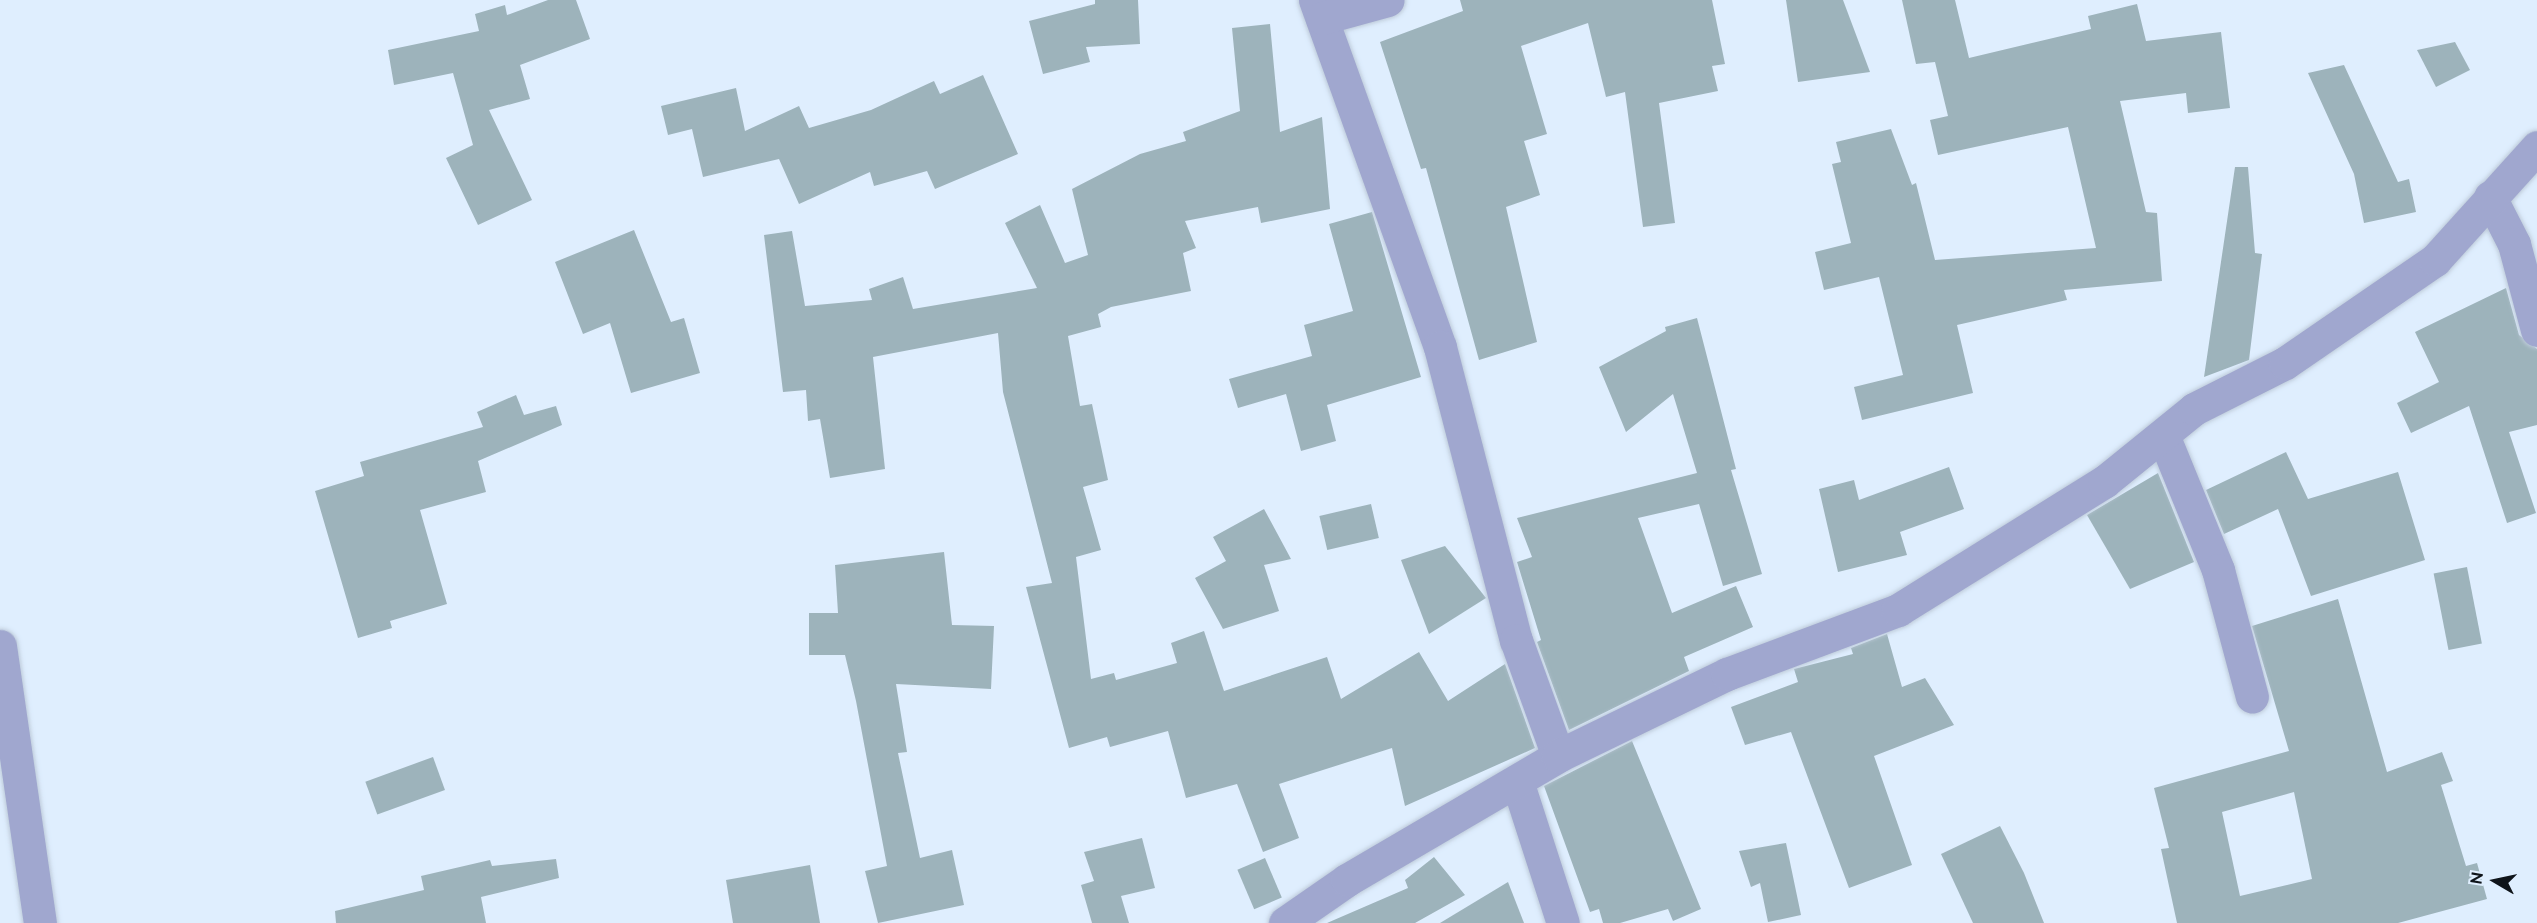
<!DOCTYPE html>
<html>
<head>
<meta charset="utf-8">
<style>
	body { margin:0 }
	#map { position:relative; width:2537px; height:923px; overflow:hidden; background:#dfeefe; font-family:Raleway,sans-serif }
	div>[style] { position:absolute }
	.building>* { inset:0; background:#9db3bb; transform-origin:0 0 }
	.roads { filter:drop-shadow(0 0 2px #becbda) drop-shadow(0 0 2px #becbda) }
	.street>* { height:33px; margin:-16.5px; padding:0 16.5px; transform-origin:16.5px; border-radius:16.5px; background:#a0a7cf }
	span { translate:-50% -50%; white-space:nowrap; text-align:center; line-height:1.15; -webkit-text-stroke:4.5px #dfeefe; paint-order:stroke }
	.north { position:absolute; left:2465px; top:851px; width:60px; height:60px; -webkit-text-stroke:4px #dfeefe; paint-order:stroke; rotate:279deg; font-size:16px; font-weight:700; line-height:24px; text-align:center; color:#0f141a }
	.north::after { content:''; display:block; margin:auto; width:21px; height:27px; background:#0f141a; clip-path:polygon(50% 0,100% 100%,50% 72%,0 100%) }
</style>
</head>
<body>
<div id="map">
	<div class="building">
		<i style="clip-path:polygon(548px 0,576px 0,590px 39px,520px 65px,530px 99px,489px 110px,532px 200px,478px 225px,446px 158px,473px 145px,453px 73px,394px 85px,388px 50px,479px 31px,475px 14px,505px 5px,507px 15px)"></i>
		<i style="clip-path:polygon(1095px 0,1138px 0,1140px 44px,1086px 47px,1090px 62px,1043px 74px,1029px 21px,1095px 4px)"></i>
		<i style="clip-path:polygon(1460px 0,1712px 0,1725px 64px,1712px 66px,1718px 91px,1659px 103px,1675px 223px,1643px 227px,1625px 92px,1606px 97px,1588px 23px,1521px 46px,1547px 134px,1524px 141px,1540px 195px,1506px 207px,1537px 342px,1479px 360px,1426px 168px,1421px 169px,1380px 42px,1463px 11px)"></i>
		<i style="clip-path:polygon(1786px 0,1843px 0,1870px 72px,1798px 82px)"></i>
		<i style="clip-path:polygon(1902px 0,1955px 0,1969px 58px,2091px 29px,2088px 16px,2137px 4px,2146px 41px,2221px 32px,2230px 108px,2188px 113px,2186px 93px,2120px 101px,2146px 212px,2157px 213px,2162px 281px,2064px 290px,2067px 300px,1957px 325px,1973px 393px,1862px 420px,1854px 387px,1903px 375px,1879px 277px,1824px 290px,1815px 252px,1851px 243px,1832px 164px,1841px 162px,1836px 142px,1891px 129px,1912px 185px,1916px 183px,1935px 260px,2096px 248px,2068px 127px,1938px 155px,1930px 120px,1948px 116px,1935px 62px,1916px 64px)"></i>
		<i style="clip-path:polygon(1270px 24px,1280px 132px,1322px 117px,1330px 209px,1261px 223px,1258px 207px,1185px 221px,1196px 248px,1183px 253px,1191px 291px,1111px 307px,1098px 314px,1101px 327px,1068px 336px,1080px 406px,1092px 404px,1108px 480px,1083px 487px,1101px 550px,1076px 557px,1091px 679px,1114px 673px,1116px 680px,1177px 663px,1171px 643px,1204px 631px,1224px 691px,1327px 657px,1341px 699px,1419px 652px,1448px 701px,1505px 664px,1535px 748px,1405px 806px,1392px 748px,1279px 784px,1299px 838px,1263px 852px,1237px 784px,1186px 798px,1168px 731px,1110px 747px,1107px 737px,1069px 748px,1026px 587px,1052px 583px,1003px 392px,998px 333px,873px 357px,885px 469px,830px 478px,820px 419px,808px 421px,806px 390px,783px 392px,764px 235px,792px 231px,805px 306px,872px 300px,869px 289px,903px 277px,913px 309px,1037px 288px,1005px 223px,1040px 205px,1065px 263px,1088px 255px,1072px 189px,1140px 154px,1186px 141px,1183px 132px,1240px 111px,1232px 28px)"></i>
		<i style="clip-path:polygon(2455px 42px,2470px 70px,2436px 87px,2417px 50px)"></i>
		<i style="clip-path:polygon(2344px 65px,2398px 182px,2409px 179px,2416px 212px,2364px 223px,2354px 174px,2308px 73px)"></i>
		<i style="clip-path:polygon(983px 75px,1018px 154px,935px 189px,927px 171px,874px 186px,870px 172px,799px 204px,779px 159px,703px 177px,692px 129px,668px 135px,661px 106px,736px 88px,745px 131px,799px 106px,809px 128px,871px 110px,934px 81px,940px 94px)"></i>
		<i style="clip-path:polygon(2235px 167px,2248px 167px,2255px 253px,2262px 254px,2249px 360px,2204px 377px)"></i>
		<i style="clip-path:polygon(1372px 212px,1421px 377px,1327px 405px,1336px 441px,1301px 451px,1286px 394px,1238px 408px,1229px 379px,1312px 356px,1304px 325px,1353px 311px,1329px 224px)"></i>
		<i style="clip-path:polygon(634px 230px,671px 322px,684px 318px,700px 373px,631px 393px,610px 323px,583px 334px,555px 262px)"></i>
		<i style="clip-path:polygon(2506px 288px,2519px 335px,2537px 349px,2537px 425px,2509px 432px,2536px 513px,2507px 523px,2469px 406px,2411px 433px,2397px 403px,2439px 382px,2415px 332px)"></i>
		<i style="clip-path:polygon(1697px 318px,1736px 469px,1731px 470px,1762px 574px,1723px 586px,1699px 504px,1638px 518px,1672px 613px,1736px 586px,1753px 627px,1684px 657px,1689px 671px,1569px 730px,1537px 642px,1541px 640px,1517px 562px,1532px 557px,1517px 518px,1697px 473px,1673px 394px,1626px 432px,1599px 367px,1666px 331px,1665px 327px)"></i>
		<i style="clip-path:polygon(516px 395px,524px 415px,556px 406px,562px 425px,478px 461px,486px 492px,420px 510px,447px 604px,390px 621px,392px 628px,358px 638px,315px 491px,364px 476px,360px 462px,483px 427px,477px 412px)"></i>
		<i style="clip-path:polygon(2286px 452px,2308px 499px,2398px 472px,2425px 560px,2311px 596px,2278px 509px,2224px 534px,2206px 490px)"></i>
		<i style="clip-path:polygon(1949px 467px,1964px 509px,1900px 532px,1907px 555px,1838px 572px,1819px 489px,1854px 480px,1859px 500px)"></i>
		<i style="clip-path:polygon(2158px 473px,2194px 562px,2130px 589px,2087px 515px)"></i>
		<i style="left:1371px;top:504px;width:35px;height:53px;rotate:77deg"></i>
		<i style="clip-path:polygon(1264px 509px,1291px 559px,1264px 565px,1279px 611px,1223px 629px,1195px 578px,1226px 561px,1213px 537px)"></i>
		<i style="clip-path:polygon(1445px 546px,1486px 598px,1429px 634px,1401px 560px)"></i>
		<i style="clip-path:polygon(944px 552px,952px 625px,994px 626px,991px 689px,896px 684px,907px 752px,898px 753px,920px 858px,952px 850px,964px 905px,878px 923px,865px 871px,887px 866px,856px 701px,845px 655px,809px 655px,809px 613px,838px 613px,835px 565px)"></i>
		<i style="left:2467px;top:567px;width:78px;height:34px;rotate:79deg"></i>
		<i style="clip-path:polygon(evenodd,2338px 599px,2387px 772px,2442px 752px,2453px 781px,2441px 785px,2466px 866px,2477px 863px,2487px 899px,2398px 923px,2177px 923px,2161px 849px,2169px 848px,2154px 788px,2289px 751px,2252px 626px,2338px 599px,2294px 792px,2312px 879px,2240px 896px,2222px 812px,2294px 792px)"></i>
		<i style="clip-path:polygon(1887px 634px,1902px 687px,1925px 678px,1954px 725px,1874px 756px,1912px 865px,1849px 888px,1791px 732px,1745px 745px,1731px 707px,1798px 682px,1794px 669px,1853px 654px,1851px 648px)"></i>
		<i style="clip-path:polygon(1632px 741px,1701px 909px,1673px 921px,1668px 909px,1620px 923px,1603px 923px,1599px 909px,1590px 912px,1544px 786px)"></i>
		<i style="left:433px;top:757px;width:35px;height:72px;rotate:70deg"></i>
		<i style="clip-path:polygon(2000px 826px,2024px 873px,2044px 923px,1973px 923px,1941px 854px)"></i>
		<i style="clip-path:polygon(1142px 838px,1155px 888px,1121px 896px,1129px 923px,1092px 923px,1081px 885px,1094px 881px,1084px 852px)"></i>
		<i style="clip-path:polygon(1786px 843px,1801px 915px,1768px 922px,1760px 883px,1751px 887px,1739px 851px)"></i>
		<i style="clip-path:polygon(1434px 857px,1465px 895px,1415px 923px,1327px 923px,1408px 888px,1405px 880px)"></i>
		<i style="left:1265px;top:858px;width:43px;height:30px;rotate:67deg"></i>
		<i style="clip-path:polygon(556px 859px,559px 878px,481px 897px,486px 923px,336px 923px,335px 911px,424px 890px,421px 876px,490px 860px,492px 866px)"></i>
		<i style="clip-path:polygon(810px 865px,820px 923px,733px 923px,726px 880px)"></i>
		<i style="clip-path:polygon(1508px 882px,1524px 923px,1440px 923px)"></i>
	</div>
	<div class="roads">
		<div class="street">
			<i style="left:1315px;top:0;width:369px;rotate:70.2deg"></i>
			<i style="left:1440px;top:347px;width:303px;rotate:75.5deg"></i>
			<i style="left:1516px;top:640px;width:123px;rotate:70.1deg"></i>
			<i style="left:1322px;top:18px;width:68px;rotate:-15.3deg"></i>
			<i style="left:2490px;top:197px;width:53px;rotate:62.9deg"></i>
			<i style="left:2514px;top:244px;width:89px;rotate:75deg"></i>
			<i style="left:2163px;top:435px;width:146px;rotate:67.8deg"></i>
			<i style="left:2218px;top:570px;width:131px;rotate:75deg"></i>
			<i style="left:0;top:646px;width:280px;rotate:81.8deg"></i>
			<i style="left:1517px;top:781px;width:149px;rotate:72.1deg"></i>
			<i style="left:1285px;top:923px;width:75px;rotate:-34.7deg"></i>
			<i style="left:1347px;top:880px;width:245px;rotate:-30.4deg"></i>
			<i style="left:1558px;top:756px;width:188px;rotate:-25.9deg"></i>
			<i style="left:1727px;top:674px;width:183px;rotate:-20.5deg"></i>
			<i style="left:1898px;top:610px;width:243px;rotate:-31.9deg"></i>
			<i style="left:2104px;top:482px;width:116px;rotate:-39deg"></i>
			<i style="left:2194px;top:409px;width:102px;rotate:-26.8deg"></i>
			<i style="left:2285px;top:363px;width:182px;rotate:-34.5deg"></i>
			<i style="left:2435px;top:260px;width:152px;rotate:-47.9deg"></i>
		</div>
	</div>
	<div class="north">N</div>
</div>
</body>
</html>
